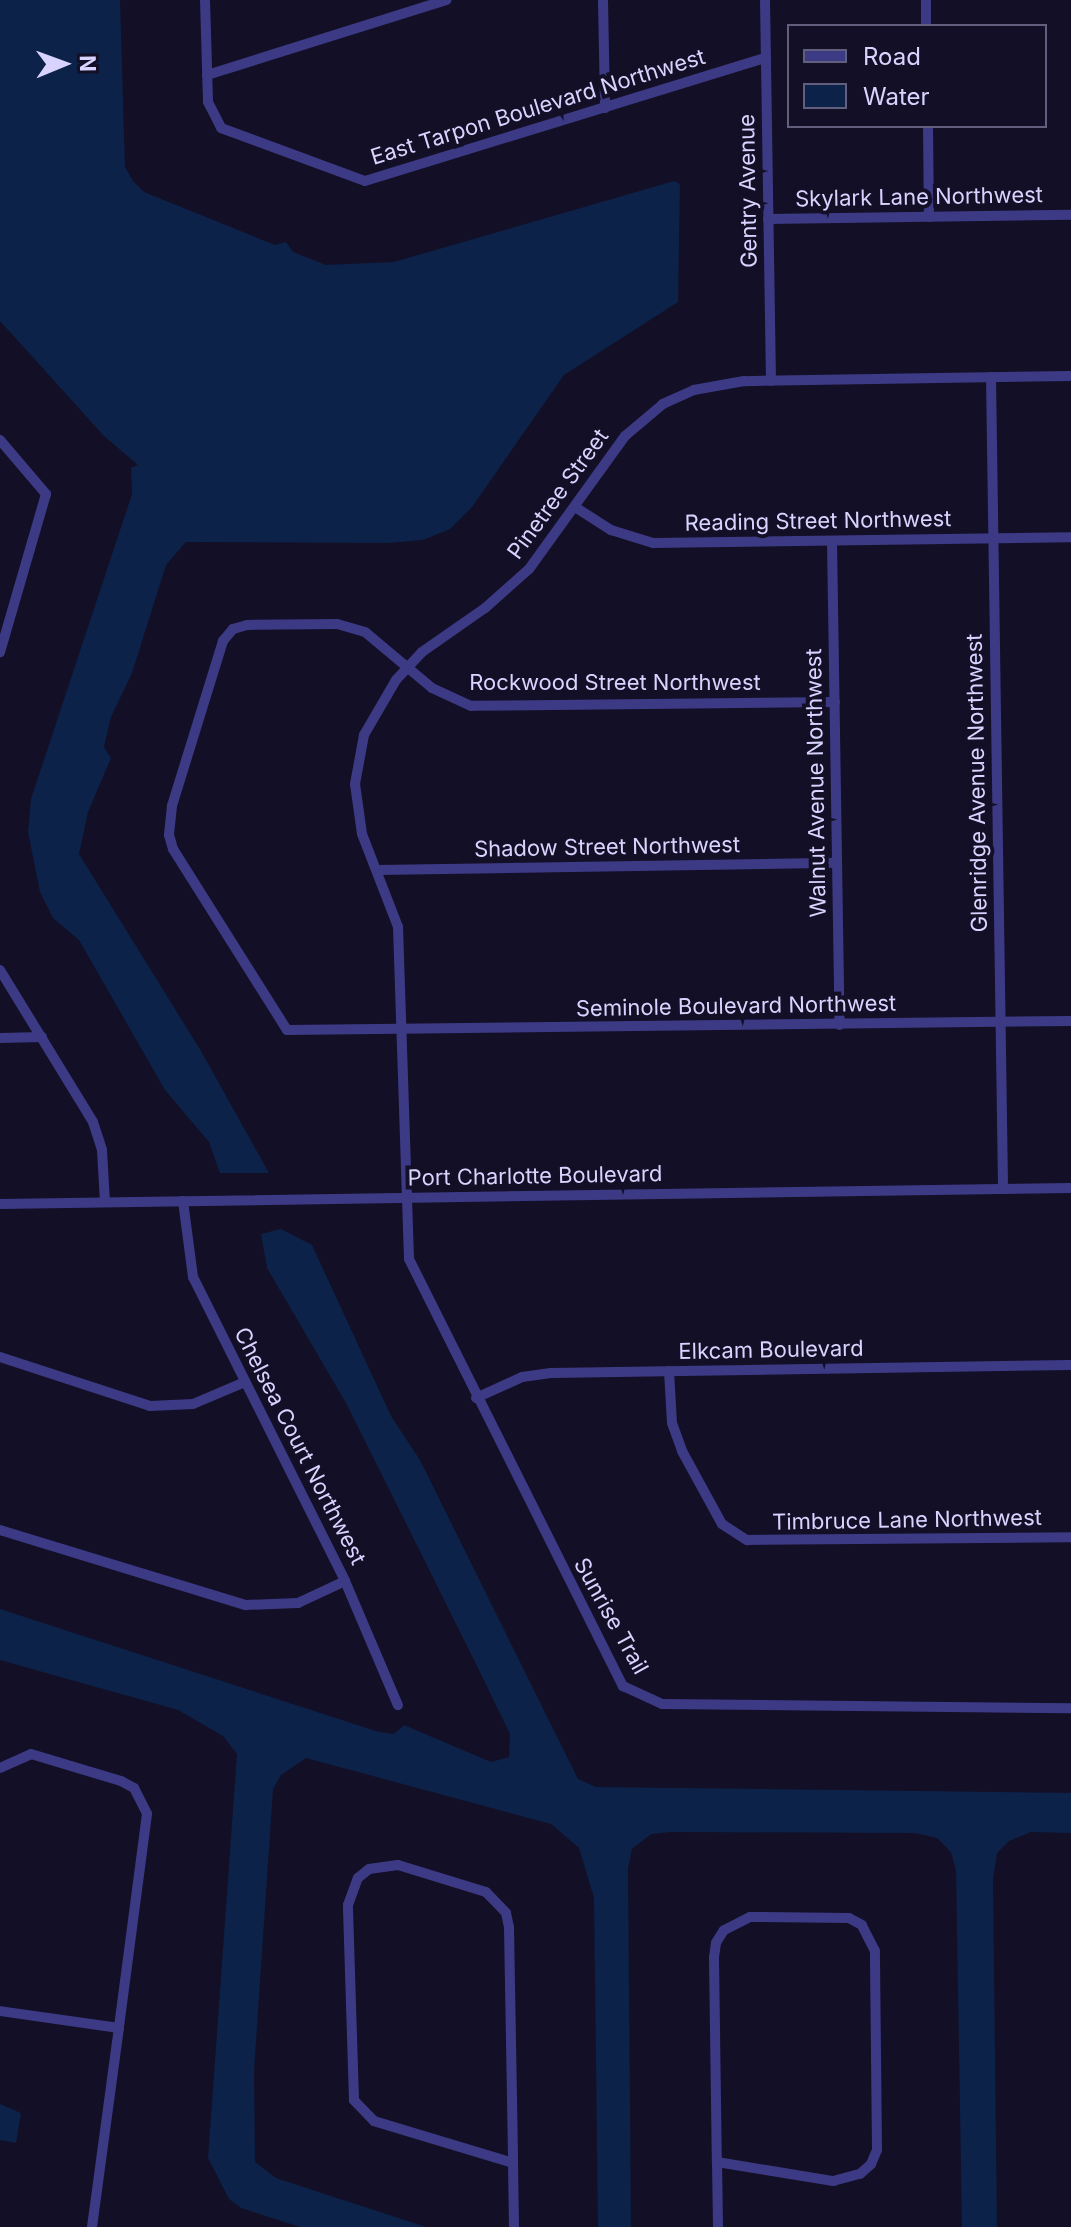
<!DOCTYPE html>
<html>
<head>
<meta charset="utf-8">
<style>
	body { margin:0 }
	#map { position:relative; width:1071px; height:2227px; overflow:hidden; background:#130f26; font-family:Inter,sans-serif }
	div>[style] { position:absolute }
	.water>* { inset:0; background:#0c2248 }
	.minor>* { height:10px; margin:-5px; padding:0 5px; transform-origin:5px; border-radius:5px; background:#3d3a85 }
	span { translate:-50% -50%; white-space:nowrap; text-align:center; line-height:1.15; -webkit-text-stroke:8px #130f26; paint-order:stroke }
	.street-label { font-size:22px; color:#d9d4ff }
	.legend { position:absolute; left:787px; top:24px; width:260px; height:104px; box-sizing:border-box; background:#130f26; border:2px solid #625e7d; margin:0; padding:10px 14px; list-style:none; font-size:24px; color:#d9d4ff }
	.legend li { display:flex; align-items:center; gap:16px; height:40px }
	.legend b { width:40px; border:2px solid #625e7d }
	.north { position:absolute; left:24px; top:24px; width:80px; height:80px; -webkit-text-stroke:6px #130f26; paint-order:stroke; rotate:89deg; font-size:22px; font-weight:700; line-height:32px; text-align:center; color:#d9d4ff }
	.north::after { content:''; display:block; margin:auto; width:28px; height:36px; background:#d9d4ff; clip-path:polygon(50% 0,100% 100%,50% 72%,0 100%) }
</style>
</head>
<body>
<div id="map">
	<div class="water">
		<i style="clip-path:polygon(0 0,120px 0,125px 167px,133px 181px,144px 192px,275px 245px,286px 242px,293px 252px,326px 265px,394px 262px,674px 181px,680px 184px,678px 302px,564px 375px,472px 507px,450px 529px,423px 540px,389px 543px,186px 542px,166px 565px,132px 673px,111px 717px,104px 747px,111px 758px,88px 812px,79px 854px,201px 1051px,269px 1173px,220px 1173px,209px 1142px,165px 1090px,79px 940px,53px 918px,40px 892px,28px 832px,31px 799px,132px 494px,131px 468px,138px 465px,104px 436px,0 321px)"></i>
		<i style="clip-path:polygon(281px 1229px,312px 1245px,391px 1416px,420px 1460px,578px 1779px,596px 1787px,1071px 1793px,1071px 1833px,1031px 1832px,1009px 1841px,997px 1853px,993px 1880px,997px 2227px,962px 2227px,956px 1870px,951px 1852px,937px 1838px,915px 1833px,671px 1832px,651px 1834px,632px 1849px,628px 1868px,631px 2227px,598px 2227px,594px 1898px,579px 1848px,551px 1824px,306px 1758px,281px 1775px,273px 1789px,254px 2071px,255px 2162px,276px 2178px,426px 2227px,300px 2227px,241px 2208px,229px 2199px,208px 2158px,237px 1754px,223px 1736px,178px 1710px,0 1660px,0 1609px,379px 1732px,394px 1734px,404px 1725px,491px 1762px,509px 1757px,510px 1734px,476px 1664px,346px 1403px,267px 1268px,261px 1234px)"></i>
		<i style="clip-path:polygon(0 2104px,21px 2113px,16px 2143px,0 2140px)"></i>
	</div>
	<div class="minor">
		<i style="left:205px;top:0;width:102px;rotate:88.3deg"></i>
		<i style="left:208px;top:102px;width:29px;rotate:63deg"></i>
		<i style="left:221px;top:128px;width:153px;rotate:20.2deg"></i>
		<i style="left:365px;top:181px;width:418px;rotate:-17.1deg"></i>
		<i style="left:603px;top:0;width:108px;rotate:88.9deg"></i>
		<i style="left:765px;top:0;width:381px;rotate:89.1deg"></i>
		<i style="left:926px;top:0;width:26px;rotate:90deg"></i>
		<i style="left:207px;top:75px;width:251px;rotate:-17.4deg"></i>
		<i style="left:928px;top:126px;width:91px;rotate:89.4deg"></i>
		<i style="left:768px;top:219px;width:303px;rotate:-0.8deg"></i>
		<i style="left:1071px;top:376px;width:327px;rotate:179.1deg"></i>
		<i style="left:744px;top:381px;width:51px;rotate:169.8deg"></i>
		<i style="left:694px;top:390px;width:34px;rotate:156deg"></i>
		<i style="left:663px;top:404px;width:50px;rotate:139.9deg"></i>
		<i style="left:625px;top:436px;width:164px;rotate:125.8deg"></i>
		<i style="left:529px;top:569px;width:59px;rotate:138.4deg"></i>
		<i style="left:485px;top:608px;width:77px;rotate:145.1deg"></i>
		<i style="left:422px;top:652px;width:38px;rotate:133deg"></i>
		<i style="left:396px;top:680px;width:64px;rotate:120.2deg"></i>
		<i style="left:364px;top:735px;width:50px;rotate:100.4deg"></i>
		<i style="left:355px;top:784px;width:50px;rotate:82deg"></i>
		<i style="left:362px;top:834px;width:100px;rotate:68.8deg"></i>
		<i style="left:398px;top:927px;width:332px;rotate:88.1deg"></i>
		<i style="left:409px;top:1259px;width:478px;rotate:63.4deg"></i>
		<i style="left:623px;top:1686px;width:43px;rotate:24.8deg"></i>
		<i style="left:662px;top:1704px;width:409px;rotate:0.6deg"></i>
		<i style="left:991px;top:377px;width:812px;rotate:89.15deg"></i>
		<i style="left:0;top:440px;width:71px;rotate:49.6deg"></i>
		<i style="left:46px;top:494px;width:165px;rotate:106.2deg"></i>
		<i style="left:575px;top:507px;width:43px;rotate:32.6deg"></i>
		<i style="left:611px;top:530px;width:44px;rotate:17.2deg"></i>
		<i style="left:653px;top:543px;width:418px;rotate:-0.8deg"></i>
		<i style="left:832px;top:541px;width:484px;rotate:89.1deg"></i>
		<i style="left:835px;top:702px;width:364px;rotate:179.4deg"></i>
		<i style="left:471px;top:706px;width:43px;rotate:-155.2deg"></i>
		<i style="left:432px;top:688px;width:87px;rotate:-140.1deg"></i>
		<i style="left:365px;top:632px;width:29px;rotate:-164deg"></i>
		<i style="left:337px;top:624px;width:90px;rotate:179.4deg"></i>
		<i style="left:247px;top:625px;width:15px;rotate:164deg"></i>
		<i style="left:233px;top:629px;width:16px;rotate:130deg"></i>
		<i style="left:223px;top:641px;width:173px;rotate:107.2deg"></i>
		<i style="left:172px;top:806px;width:29px;rotate:96deg"></i>
		<i style="left:169px;top:835px;width:15px;rotate:74deg"></i>
		<i style="left:173px;top:849px;width:214px;rotate:57.8deg"></i>
		<i style="left:287px;top:1030px;width:784px;rotate:-0.66deg"></i>
		<i style="left:378px;top:870px;width:459px;rotate:-0.9deg"></i>
		<i style="left:0;top:970px;width:178px;rotate:58.5deg"></i>
		<i style="left:93px;top:1122px;width:29px;rotate:72deg"></i>
		<i style="left:102px;top:1150px;width:52px;rotate:86.7deg"></i>
		<i style="left:0;top:1038px;width:42px;rotate:-1.4deg"></i>
		<i style="left:183px;top:1201px;width:77px;rotate:82.5deg"></i>
		<i style="left:193px;top:1277px;width:340px;rotate:63.4deg"></i>
		<i style="left:345px;top:1581px;width:135px;rotate:66.9deg"></i>
		<i style="left:0;top:1204px;width:1071px;rotate:-0.86deg"></i>
		<i style="left:0;top:1357px;width:158px;rotate:18.1deg"></i>
		<i style="left:150px;top:1406px;width:43px;rotate:-2.7deg"></i>
		<i style="left:193px;top:1404px;width:56px;rotate:-22.9deg"></i>
		<i style="left:669px;top:1371px;width:52px;rotate:86.7deg"></i>
		<i style="left:672px;top:1423px;width:30px;rotate:70deg"></i>
		<i style="left:682px;top:1451px;width:83px;rotate:61.3deg"></i>
		<i style="left:722px;top:1524px;width:30px;rotate:33deg"></i>
		<i style="left:747px;top:1540px;width:324px;rotate:-0.5deg"></i>
		<i style="left:476px;top:1398px;width:51px;rotate:-24.5deg"></i>
		<i style="left:522px;top:1377px;width:29px;rotate:-8deg"></i>
		<i style="left:551px;top:1373px;width:520px;rotate:-0.88deg"></i>
		<i style="left:0;top:1530px;width:257px;rotate:17deg"></i>
		<i style="left:246px;top:1605px;width:52px;rotate:-2.2deg"></i>
		<i style="left:298px;top:1603px;width:52px;rotate:-25.1deg"></i>
		<i style="left:0;top:1768px;width:34px;rotate:-24deg"></i>
		<i style="left:31px;top:1754px;width:94px;rotate:16.7deg"></i>
		<i style="left:121px;top:1781px;width:15px;rotate:28deg"></i>
		<i style="left:134px;top:1788px;width:29px;rotate:63deg"></i>
		<i style="left:147px;top:1814px;width:216px;rotate:97.5deg"></i>
		<i style="left:119px;top:2028px;width:120px;rotate:-171.9deg"></i>
		<i style="left:717px;top:2162px;width:118px;rotate:9.3deg"></i>
		<i style="left:833px;top:2181px;width:28px;rotate:-15deg"></i>
		<i style="left:860px;top:2174px;width:15px;rotate:-42deg"></i>
		<i style="left:871px;top:2164px;width:15px;rotate:-67deg"></i>
		<i style="left:877px;top:2150px;width:199px;rotate:-90.6deg"></i>
		<i style="left:875px;top:1951px;width:29px;rotate:-117deg"></i>
		<i style="left:862px;top:1925px;width:15px;rotate:-152deg"></i>
		<i style="left:849px;top:1918px;width:99px;rotate:-179.4deg"></i>
		<i style="left:750px;top:1917px;width:29px;rotate:153deg"></i>
		<i style="left:724px;top:1930px;width:15px;rotate:122deg"></i>
		<i style="left:716px;top:1943px;width:15px;rotate:98deg"></i>
		<i style="left:714px;top:1958px;width:204px;rotate:89.2deg"></i>
		<i style="left:717px;top:2162px;width:65px;rotate:89.1deg"></i>
		<i style="left:513px;top:2163px;width:145px;rotate:-163.2deg"></i>
		<i style="left:374px;top:2121px;width:29px;rotate:-134deg"></i>
		<i style="left:354px;top:2100px;width:195px;rotate:-91.8deg"></i>
		<i style="left:348px;top:1905px;width:29px;rotate:-70deg"></i>
		<i style="left:358px;top:1878px;width:14px;rotate:-39deg"></i>
		<i style="left:369px;top:1869px;width:29px;rotate:-8deg"></i>
		<i style="left:398px;top:1865px;width:92px;rotate:17.1deg"></i>
		<i style="left:486px;top:1892px;width:29px;rotate:46deg"></i>
		<i style="left:506px;top:1913px;width:14px;rotate:78deg"></i>
		<i style="left:509px;top:1927px;width:236px;rotate:89deg"></i>
		<i style="left:513px;top:2163px;width:64px;rotate:89.1deg"></i>
		<i style="left:92px;top:2227px;width:201px;rotate:-82.3deg"></i>
	</div>
	<div class="street-label">
		<span style="left:538px;top:107px;rotate:-17deg">East Tarpon Boulevard Northwest</span>
		<span style="left:748px;top:191px;rotate:-91deg">Gentry Avenue</span>
		<span style="left:919px;top:197px;rotate:-1deg">Skylark Lane Northwest</span>
		<span style="left:558px;top:494px;rotate:-54deg">Pinetree Street</span>
		<span style="left:818px;top:521px;rotate:-1deg">Reading Street Northwest</span>
		<span style="left:615px;top:683px">Rockwood Street Northwest</span>
		<span style="left:816px;top:783px;rotate:-91deg">Walnut Avenue Northwest</span>
		<span style="left:977px;top:783px;rotate:-91deg">Glenridge Avenue Northwest</span>
		<span style="left:607px;top:847px;rotate:-1deg">Shadow Street Northwest</span>
		<span style="left:736px;top:1006px;rotate:-1deg">Seminole Boulevard Northwest</span>
		<span style="left:535px;top:1176px;rotate:-1deg">Port Charlotte Boulevard</span>
		<span style="left:771px;top:1350px;rotate:-1deg">Elkcam Boulevard</span>
		<span style="left:300px;top:1446px;rotate:63deg">Chelsea Court Northwest</span>
		<span style="left:907px;top:1520px;rotate:-1deg">Timbruce Lane Northwest</span>
		<span style="left:611px;top:1616px;rotate:61deg">Sunrise Trail</span>
	</div>
	<ul class="legend">
	<li><b style="height:10px;background:#3d3a85"></b>Road</li>
	<li><b style="height:22px;background:#0c2248"></b>Water</li>
	</ul>
	<div class="north">N</div>
</div>
</body>
</html>
